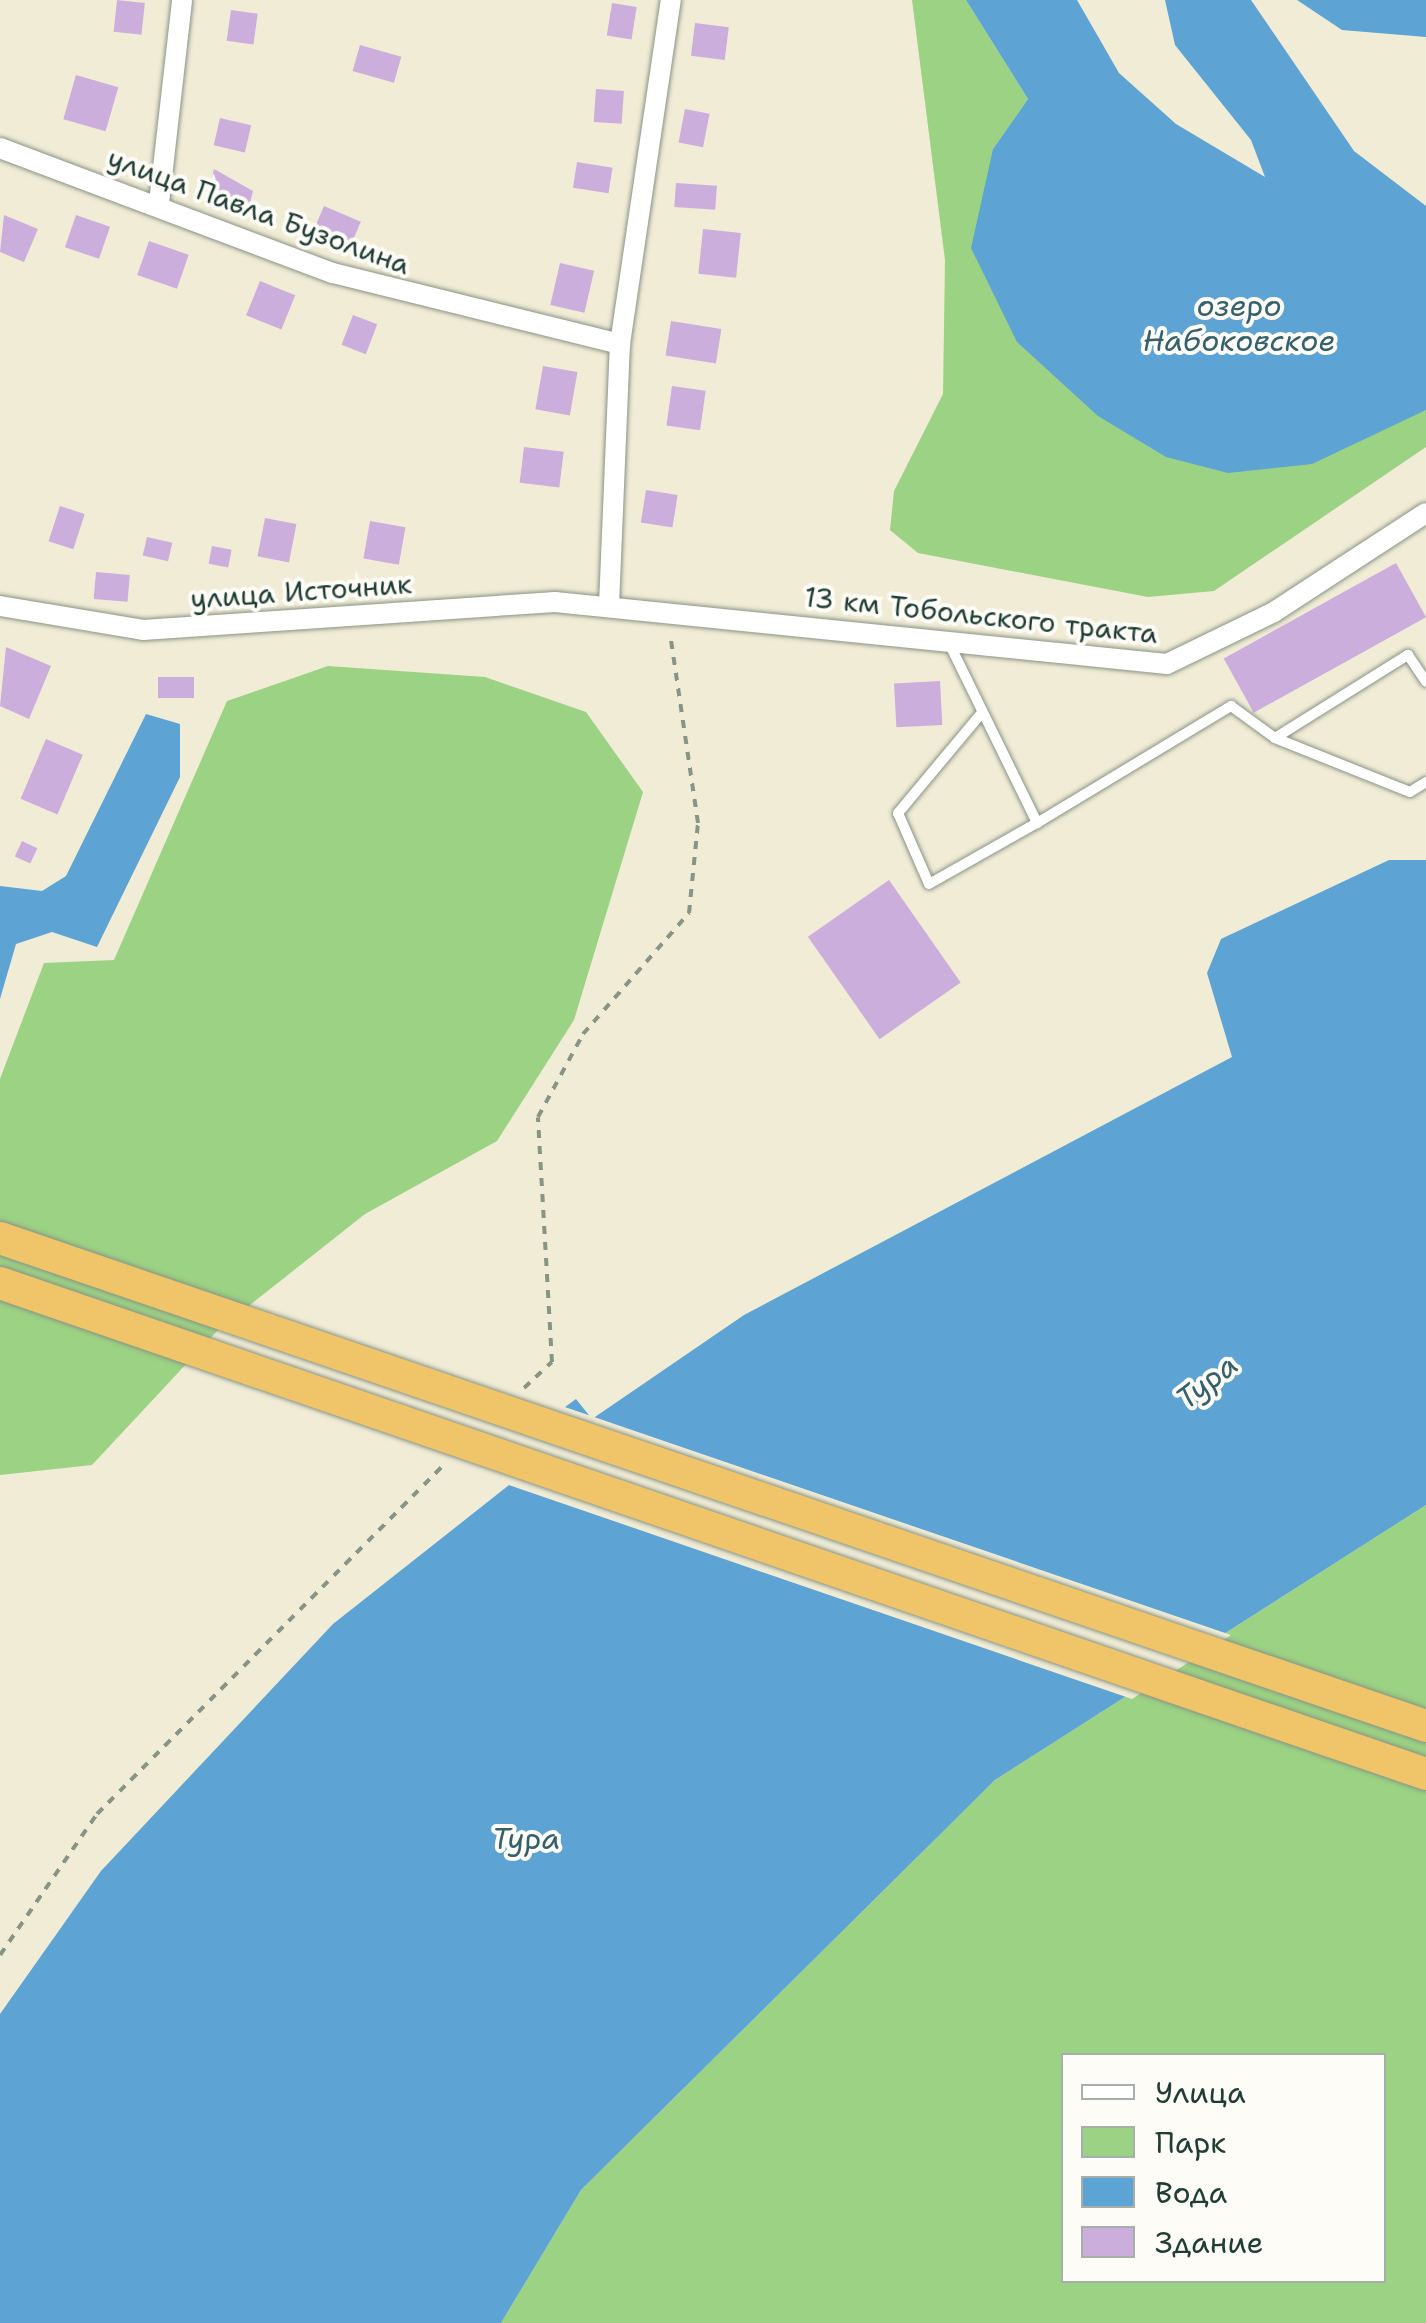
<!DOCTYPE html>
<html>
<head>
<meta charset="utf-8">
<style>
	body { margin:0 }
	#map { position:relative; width:1426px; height:2323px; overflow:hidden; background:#f1ecd6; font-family:"Shantell Sans",sans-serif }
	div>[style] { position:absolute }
	.green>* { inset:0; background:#9cd283 }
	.water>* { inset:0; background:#5da3d3 }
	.pier>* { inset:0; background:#f1ecd6 }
	.building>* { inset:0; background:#ccaedd; transform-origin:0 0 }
	.path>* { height:4px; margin-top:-2px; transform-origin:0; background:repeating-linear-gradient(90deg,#889485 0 8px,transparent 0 16px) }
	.roads { filter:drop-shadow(0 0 2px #889485) drop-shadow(0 0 2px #889485) }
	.service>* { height:10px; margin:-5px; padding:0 5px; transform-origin:5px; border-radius:5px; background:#fff }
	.minor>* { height:20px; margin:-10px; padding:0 10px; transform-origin:10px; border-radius:10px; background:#fff }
	.bridges { filter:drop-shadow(0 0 2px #889485) drop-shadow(0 0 2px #889485) }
	.trunk-bridge>* { height:32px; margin:-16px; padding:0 16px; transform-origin:16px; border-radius:16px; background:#f0c469 }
	span { translate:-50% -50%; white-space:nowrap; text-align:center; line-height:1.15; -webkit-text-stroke:8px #fdfcf7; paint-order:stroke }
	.street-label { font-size:28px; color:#1f3d34 }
	.water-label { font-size:30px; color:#35616c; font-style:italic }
	.legend { position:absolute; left:1061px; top:2053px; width:325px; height:230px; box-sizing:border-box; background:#fdfcf7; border:2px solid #a4b0a9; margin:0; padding:12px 18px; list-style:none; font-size:30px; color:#1f3d34 }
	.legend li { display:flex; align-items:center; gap:20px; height:50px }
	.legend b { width:50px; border:2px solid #a4b0a9 }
</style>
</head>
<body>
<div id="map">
	<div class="green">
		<i style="clip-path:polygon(912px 0,966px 0,1028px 99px,993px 149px,1391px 424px,1426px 410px,1426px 447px,1214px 591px,1148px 597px,918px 553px,890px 530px,894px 491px,943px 394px,945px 260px)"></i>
		<i style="clip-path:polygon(328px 666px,485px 677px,586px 712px,643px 792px,574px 1020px,497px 1141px,365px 1214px,217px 1331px,92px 1465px,0 1475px,0 1079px,44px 963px,114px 960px,227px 701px)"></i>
		<i style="clip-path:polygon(evenodd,1426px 1505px,1426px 2323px,501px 2323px,581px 2190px,995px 1780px,1426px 1505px,1064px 2056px,1384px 2056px,1384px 2280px,1064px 2280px,1064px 2056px)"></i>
	</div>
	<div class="water">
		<i style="clip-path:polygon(966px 0,1077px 0,1119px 73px,1176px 124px,1265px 177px,1251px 140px,1175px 45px,1165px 0,1251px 0,1354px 151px,1426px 206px,1426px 410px,1312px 464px,1228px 473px,1166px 457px,1098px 416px,1017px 342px,971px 248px,993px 149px,1028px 99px)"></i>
		<i style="clip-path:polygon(1297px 0,1426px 0,1426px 37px,1342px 30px)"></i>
		<i style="clip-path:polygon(146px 714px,180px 724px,180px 777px,97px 947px,52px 932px,16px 944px,0 999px,0 886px,42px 891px,66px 876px)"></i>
		<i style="clip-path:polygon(1389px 860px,1426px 860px,1426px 1505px,995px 1780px,581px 2190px,501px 2323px,0 2323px,0 2014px,101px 1871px,333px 1624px,556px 1448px,539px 1426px,576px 1399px,592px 1419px,744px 1315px,1232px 1057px,1207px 973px,1221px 939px)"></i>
	</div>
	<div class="pier">
		<i style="clip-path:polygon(559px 1405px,1231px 1635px,1132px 1699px,503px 1483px,549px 1447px,536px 1422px)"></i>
	</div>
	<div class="building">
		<i style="left:117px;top:0;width:28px;height:32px;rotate:6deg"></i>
		<i style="left:612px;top:3px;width:25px;height:33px;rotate:9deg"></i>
		<i style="left:231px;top:10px;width:27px;height:31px;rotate:8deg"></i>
		<i style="left:695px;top:23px;width:34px;height:33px;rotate:7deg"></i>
		<i style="left:360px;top:45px;width:43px;height:27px;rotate:16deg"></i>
		<i style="left:76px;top:75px;width:44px;height:46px;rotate:16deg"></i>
		<i style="left:596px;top:89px;width:28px;height:33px;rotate:4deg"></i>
		<i style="left:685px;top:109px;width:25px;height:34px;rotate:11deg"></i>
		<i style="left:220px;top:118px;width:32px;height:28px;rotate:13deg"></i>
		<i style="left:577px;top:162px;width:36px;height:26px;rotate:9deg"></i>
		<i style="clip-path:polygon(214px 169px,253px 191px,247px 214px,206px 204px)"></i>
		<i style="left:676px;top:183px;width:41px;height:24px;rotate:4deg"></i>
		<i style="left:324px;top:206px;width:40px;height:33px;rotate:23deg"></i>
		<i style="clip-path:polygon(4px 215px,38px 229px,24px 262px,0 252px)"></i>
		<i style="left:76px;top:215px;width:36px;height:34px;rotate:19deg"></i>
		<i style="left:703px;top:229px;width:38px;height:45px;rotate:6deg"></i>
		<i style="left:149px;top:241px;width:42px;height:36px;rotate:19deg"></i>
		<i style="left:560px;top:263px;width:35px;height:43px;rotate:13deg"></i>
		<i style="left:260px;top:281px;width:38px;height:37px;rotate:22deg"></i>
		<i style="left:353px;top:315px;width:26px;height:32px;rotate:21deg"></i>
		<i style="left:671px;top:321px;width:51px;height:35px;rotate:9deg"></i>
		<i style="left:543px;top:366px;width:35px;height:44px;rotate:10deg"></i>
		<i style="left:672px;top:386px;width:34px;height:40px;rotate:8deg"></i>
		<i style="left:524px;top:447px;width:40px;height:36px;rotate:7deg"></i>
		<i style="left:646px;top:490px;width:32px;height:33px;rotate:9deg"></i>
		<i style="left:60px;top:506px;width:26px;height:37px;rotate:18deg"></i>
		<i style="left:265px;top:518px;width:32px;height:39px;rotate:11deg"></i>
		<i style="left:370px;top:521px;width:36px;height:38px;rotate:10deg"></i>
		<i style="left:147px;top:537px;width:26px;height:19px;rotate:13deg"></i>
		<i style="left:212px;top:546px;width:20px;height:18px;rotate:11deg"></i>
		<i style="left:1396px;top:563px;width:62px;height:197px;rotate:61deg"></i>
		<i style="left:96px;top:572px;width:34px;height:27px;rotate:5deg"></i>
		<i style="clip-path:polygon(6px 647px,51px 666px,29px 719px,0 706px)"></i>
		<i style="left:158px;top:677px;width:36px;height:21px"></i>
		<i style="left:940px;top:681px;width:44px;height:46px;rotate:87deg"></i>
		<i style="left:46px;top:739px;width:40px;height:65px;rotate:23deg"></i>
		<i style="left:22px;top:841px;width:17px;height:17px;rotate:25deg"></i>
		<i style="left:889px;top:880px;width:125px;height:99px;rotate:55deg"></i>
	</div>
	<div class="path">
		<i style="left:524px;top:1388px;width:38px;rotate:-43deg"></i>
		<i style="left:552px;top:1362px;width:245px;rotate:-93.3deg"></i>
		<i style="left:538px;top:1117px;width:94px;rotate:-61.5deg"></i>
		<i style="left:583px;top:1034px;width:161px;rotate:-48.8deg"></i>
		<i style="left:689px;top:913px;width:90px;rotate:-84.3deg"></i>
		<i style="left:698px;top:823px;width:191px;rotate:-98.4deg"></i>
		<i style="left:0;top:1955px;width:171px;rotate:-55.5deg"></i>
		<i style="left:97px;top:1814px;width:494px;rotate:-45.2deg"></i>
	</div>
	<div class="roads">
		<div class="service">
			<i style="left:948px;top:641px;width:203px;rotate:63.9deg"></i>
			<i style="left:1037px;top:823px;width:227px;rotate:-31.1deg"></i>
			<i style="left:1231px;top:706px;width:54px;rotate:36deg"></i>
			<i style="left:1275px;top:738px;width:145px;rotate:21.8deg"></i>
			<i style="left:1410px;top:792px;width:19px;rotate:-32deg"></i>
			<i style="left:980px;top:715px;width:128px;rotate:129.9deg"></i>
			<i style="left:898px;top:813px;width:77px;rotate:66.4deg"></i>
			<i style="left:929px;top:884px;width:124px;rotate:-29.5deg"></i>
			<i style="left:1275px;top:738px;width:157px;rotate:-32deg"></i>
			<i style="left:1408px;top:655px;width:32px;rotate:56deg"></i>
		</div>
		<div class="minor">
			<i style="left:0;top:148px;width:356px;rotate:20.6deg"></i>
			<i style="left:333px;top:273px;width:296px;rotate:13.9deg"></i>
			<i style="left:159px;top:203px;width:204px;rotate:-83.5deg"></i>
			<i style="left:609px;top:605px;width:261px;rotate:-87.6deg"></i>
			<i style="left:620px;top:344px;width:348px;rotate:-81.6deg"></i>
			<i style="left:0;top:606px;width:145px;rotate:9.5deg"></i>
			<i style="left:143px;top:630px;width:413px;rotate:-3.9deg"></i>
			<i style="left:555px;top:602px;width:615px;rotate:5.78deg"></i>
			<i style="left:1167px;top:664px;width:119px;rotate:-25.9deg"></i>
			<i style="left:1274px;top:612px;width:181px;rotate:-33.1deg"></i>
		</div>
	</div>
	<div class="bridges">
		<div class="trunk-bridge">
			<i style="left:0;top:1238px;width:1507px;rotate:18.89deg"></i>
			<i style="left:0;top:1283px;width:1508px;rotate:19deg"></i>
		</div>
	</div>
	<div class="street-label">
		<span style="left:259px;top:211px;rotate:20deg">улица Павла Бузолина</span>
		<span style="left:301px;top:591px;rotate:-4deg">улица Источник</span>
		<span style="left:981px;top:615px;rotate:6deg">13 км Тобольского тракта</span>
	</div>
	<div class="water-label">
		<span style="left:1239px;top:323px">озеро<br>Набоковское</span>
		<span style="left:1207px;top:1382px;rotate:-38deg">Тура</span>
		<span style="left:526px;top:1839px">Тура</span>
	</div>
	<ul class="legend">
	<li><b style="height:12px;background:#fff"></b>Улица</li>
	<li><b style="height:28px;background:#9cd283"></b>Парк</li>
	<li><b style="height:28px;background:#5da3d3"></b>Вода</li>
	<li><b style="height:28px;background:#ccaedd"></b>Здание</li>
	</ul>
</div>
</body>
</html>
